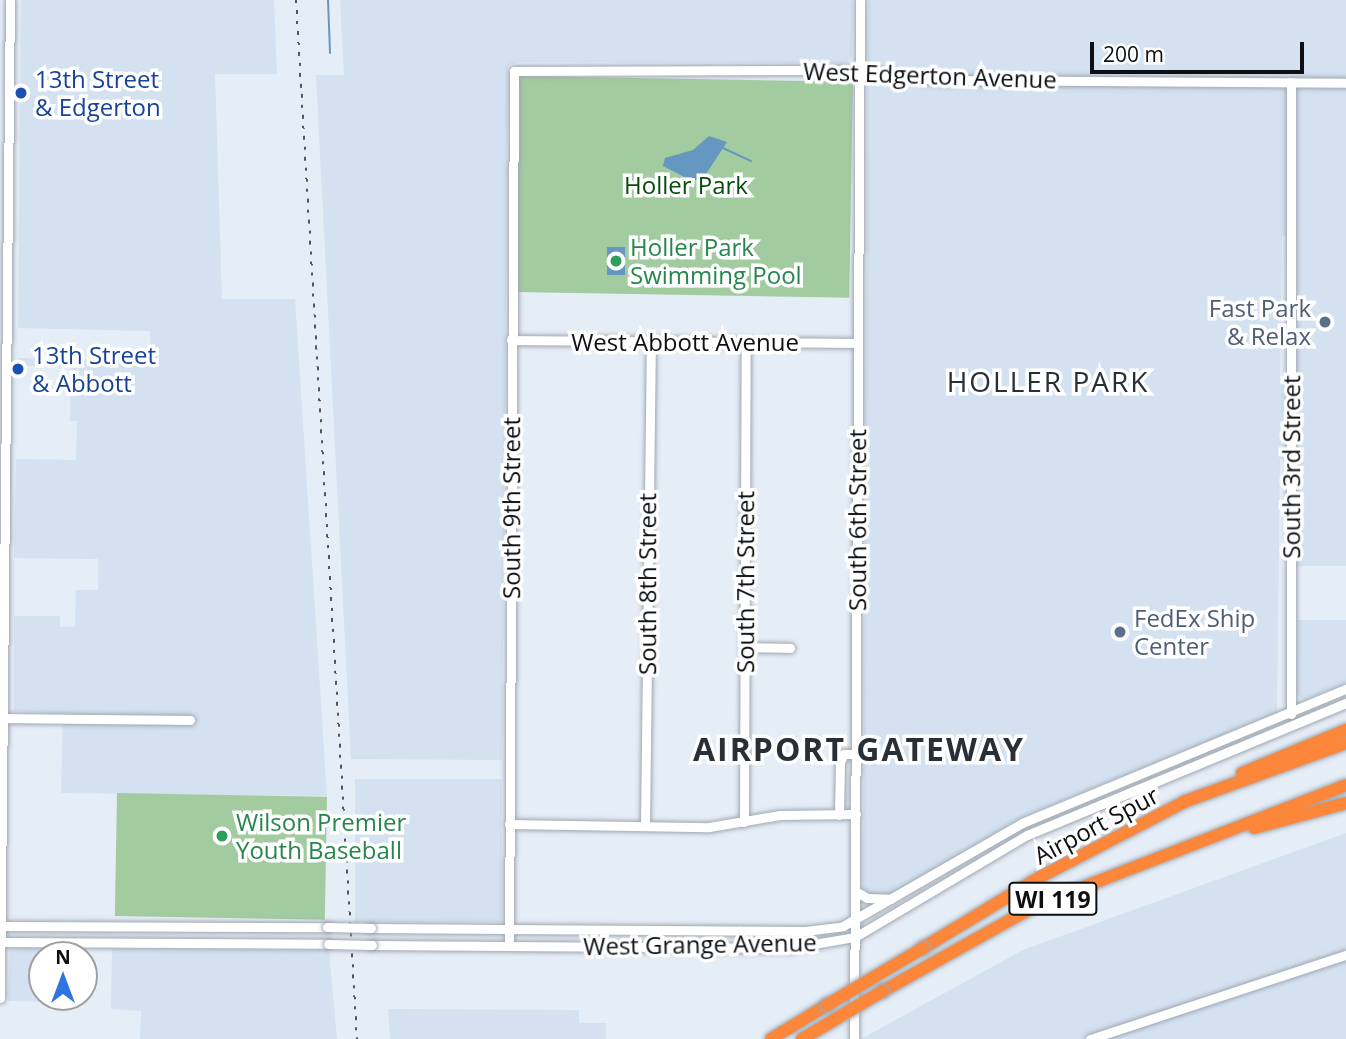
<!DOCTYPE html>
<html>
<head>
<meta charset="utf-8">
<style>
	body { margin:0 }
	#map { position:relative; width:1346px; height:1039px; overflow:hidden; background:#e5edf7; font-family:"Open Sans",sans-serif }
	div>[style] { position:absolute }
	.built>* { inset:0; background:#d3e1f0; transform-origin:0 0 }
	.green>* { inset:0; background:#a2cba0; transform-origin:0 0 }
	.water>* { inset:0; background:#6597c1; transform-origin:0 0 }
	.stream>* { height:2px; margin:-1px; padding:0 1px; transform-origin:1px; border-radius:1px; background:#6597c1 }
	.roads { filter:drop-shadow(0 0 2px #a0a7b1) drop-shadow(0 0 2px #a0a7b1) }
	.minor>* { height:9px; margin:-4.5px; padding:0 4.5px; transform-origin:4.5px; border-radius:4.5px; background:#fff }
	.highway>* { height:12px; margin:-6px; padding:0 6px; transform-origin:6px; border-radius:6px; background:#fc873b }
	.rail>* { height:2px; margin-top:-1px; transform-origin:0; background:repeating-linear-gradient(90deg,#52565c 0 3.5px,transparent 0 10.5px) }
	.bridges { filter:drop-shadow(0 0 2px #a0a7b1) drop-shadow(0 0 2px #a0a7b1) }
	.minor-bridge>* { height:9px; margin:-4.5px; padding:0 4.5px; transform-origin:4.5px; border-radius:4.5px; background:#fff }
	.highway-bridge>* { height:12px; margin:-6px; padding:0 6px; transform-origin:6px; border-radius:6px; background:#fc873b }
	.dots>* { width:19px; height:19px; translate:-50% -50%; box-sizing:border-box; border:4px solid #fff; border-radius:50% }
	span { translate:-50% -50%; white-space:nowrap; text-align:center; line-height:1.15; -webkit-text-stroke:7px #fff; paint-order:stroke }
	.shield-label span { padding:2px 5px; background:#fff; border:2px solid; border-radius:5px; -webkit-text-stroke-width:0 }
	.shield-label { font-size:23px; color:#0d0f13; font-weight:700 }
	.street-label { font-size:24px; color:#0d0f13 }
	.transit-label { font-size:24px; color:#164399 }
	.left { translate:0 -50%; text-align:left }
	.park-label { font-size:24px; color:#074c0e }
	.leisure-label { font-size:24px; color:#27864d }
	.service-label { font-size:24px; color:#4e5e75 }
	.right { translate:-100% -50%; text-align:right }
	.quarter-label { font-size:28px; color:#282f36; letter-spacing:2px }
	.district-label { font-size:32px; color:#282f36; font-weight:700; letter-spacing:2px }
	.north { position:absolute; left:28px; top:941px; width:70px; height:70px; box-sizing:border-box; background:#fff; border:2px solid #9e9fa1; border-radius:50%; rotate:0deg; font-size:19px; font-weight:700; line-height:28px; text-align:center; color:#0d0f13 }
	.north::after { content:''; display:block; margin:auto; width:24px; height:32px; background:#2e75e1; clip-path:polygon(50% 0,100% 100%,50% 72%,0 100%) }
	.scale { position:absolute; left:1090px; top:42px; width:214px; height:32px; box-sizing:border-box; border:4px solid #0d0f13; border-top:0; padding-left:9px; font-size:21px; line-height:24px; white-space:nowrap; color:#0d0f13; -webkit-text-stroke:5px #fff; paint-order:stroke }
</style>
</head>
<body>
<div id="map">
	<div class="built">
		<i style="clip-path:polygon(21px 0,274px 0,277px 74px,215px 74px,222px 299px,295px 299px,327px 796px,61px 793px,63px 714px,14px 711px,14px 616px,60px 616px,60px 627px,75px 626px,76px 590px,98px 590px,98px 559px,14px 558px,16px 459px,76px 460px,77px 421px,70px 421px,71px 367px,17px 366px,17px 358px,151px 361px,150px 331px,18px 328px)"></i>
		<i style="clip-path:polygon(340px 0,853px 0,852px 57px,846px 63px,518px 62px,508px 66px,502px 760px,351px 759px,316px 75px,344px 75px)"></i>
		<i style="clip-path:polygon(evenodd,868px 0,1346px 0,1346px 566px,1296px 566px,1297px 459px,1280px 459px,1277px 713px,1024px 816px,892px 894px,869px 896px,863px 887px,868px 0,1282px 236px,1297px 236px,1296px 384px,1280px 384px,1282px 236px)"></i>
		<i style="clip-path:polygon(1297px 620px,1346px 620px,1346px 683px,1303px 700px,1296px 693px)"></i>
		<i style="left:355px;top:779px;width:147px;height:143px"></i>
		<i style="clip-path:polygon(1346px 833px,1346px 1039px,861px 1039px,1023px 950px)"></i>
		<i style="clip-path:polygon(64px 947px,64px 955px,42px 955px,42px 997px,63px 997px,63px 1002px,8px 1001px,10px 949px)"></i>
		<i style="clip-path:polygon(112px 949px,329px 950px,337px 1039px,140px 1039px,141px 1011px,111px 1009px)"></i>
		<i style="clip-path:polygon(388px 1009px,579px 1010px,579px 1023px,606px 1023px,606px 1039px,390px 1039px)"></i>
	</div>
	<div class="green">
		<i style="left:519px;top:76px;width:334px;height:216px;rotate:1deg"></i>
		<i style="left:117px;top:793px;width:210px;height:123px;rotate:1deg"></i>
	</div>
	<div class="water">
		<i style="clip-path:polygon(709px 136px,727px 142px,702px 180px,690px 180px,663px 166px,665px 158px,693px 150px)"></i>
		<i style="left:607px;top:247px;width:18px;height:28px"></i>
	</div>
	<div class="stream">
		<i style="left:328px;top:0;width:53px;rotate:87.8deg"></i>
		<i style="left:723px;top:148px;width:31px;rotate:25deg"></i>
	</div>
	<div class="roads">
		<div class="minor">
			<i style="left:511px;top:340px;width:347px;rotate:0.5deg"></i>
			<i style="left:745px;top:647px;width:45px;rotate:1.3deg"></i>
			<i style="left:1291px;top:714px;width:632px;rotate:-90deg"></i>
			<i style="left:0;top:718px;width:190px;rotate:0.6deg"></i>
			<i style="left:839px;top:815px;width:53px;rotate:-88.9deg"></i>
			<i style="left:840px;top:762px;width:9px;rotate:-63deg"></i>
			<i style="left:844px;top:754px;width:12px"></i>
			<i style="left:744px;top:822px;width:480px;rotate:-89.8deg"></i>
			<i style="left:509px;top:824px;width:200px;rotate:0.9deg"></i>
			<i style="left:709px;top:827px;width:72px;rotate:-9.6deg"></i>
			<i style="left:780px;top:815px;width:76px;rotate:-0.8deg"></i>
			<i style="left:645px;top:826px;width:485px;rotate:-89.3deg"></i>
			<i style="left:855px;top:891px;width:14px;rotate:30deg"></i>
			<i style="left:867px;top:898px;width:24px;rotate:2deg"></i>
			<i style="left:0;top:926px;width:327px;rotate:0.2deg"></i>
			<i style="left:371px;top:928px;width:434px;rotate:0.4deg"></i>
			<i style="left:805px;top:931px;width:38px;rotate:-7deg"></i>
			<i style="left:843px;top:926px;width:207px;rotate:-29.9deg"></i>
			<i style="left:1022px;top:823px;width:351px;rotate:-22.5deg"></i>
			<i style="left:0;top:942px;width:328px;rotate:0.3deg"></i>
			<i style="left:372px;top:945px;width:419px;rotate:0.4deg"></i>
			<i style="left:791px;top:948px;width:65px;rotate:-9.8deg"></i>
			<i style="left:855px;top:937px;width:200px;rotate:-30.7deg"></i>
			<i style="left:1027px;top:835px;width:345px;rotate:-22.5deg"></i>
			<i style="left:509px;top:946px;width:875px;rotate:-89.67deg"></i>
			<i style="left:514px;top:71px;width:346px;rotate:-0.2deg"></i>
			<i style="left:860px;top:70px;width:77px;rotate:7.5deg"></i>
			<i style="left:936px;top:80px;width:410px;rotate:0.4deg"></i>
			<i style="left:0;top:998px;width:998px;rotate:-89.43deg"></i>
			<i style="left:854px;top:1039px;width:1039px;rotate:-89.67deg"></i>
			<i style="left:1090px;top:1039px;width:269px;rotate:-18.2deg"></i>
		</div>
		<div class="highway">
			<i style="left:1242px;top:773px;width:113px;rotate:-22.5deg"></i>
			<i style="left:1254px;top:828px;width:95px;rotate:-15.2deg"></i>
			<i style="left:923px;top:948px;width:139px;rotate:-31.2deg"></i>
			<i style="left:1042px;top:876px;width:162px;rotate:-27.5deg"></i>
			<i style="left:1186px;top:801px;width:170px;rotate:-19.9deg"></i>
			<i style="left:883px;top:991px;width:176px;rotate:-29.2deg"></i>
			<i style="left:1037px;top:905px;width:331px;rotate:-21.2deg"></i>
			<i style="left:771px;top:1039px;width:66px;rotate:-31.3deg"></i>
		</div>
	</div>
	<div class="rail">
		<i style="left:296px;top:0;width:1041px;rotate:86.64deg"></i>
	</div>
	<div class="bridges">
		<div class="minor-bridge">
			<i style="left:327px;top:927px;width:44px;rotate:1.3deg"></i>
			<i style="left:328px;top:944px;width:44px;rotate:1.3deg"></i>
		</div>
		<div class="highway-bridge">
			<i style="left:827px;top:1005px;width:112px;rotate:-30.7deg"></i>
			<i style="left:802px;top:1039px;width:94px;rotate:-30.7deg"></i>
		</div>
	</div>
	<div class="dots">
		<i style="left:21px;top:93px;background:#1a4fb4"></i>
		<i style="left:616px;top:261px;background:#2e9e5b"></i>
		<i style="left:1325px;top:322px;background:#5c6f8a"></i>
		<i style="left:18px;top:369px;background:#1a4fb4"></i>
		<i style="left:1120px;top:632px;background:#5c6f8a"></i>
		<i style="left:222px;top:836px;background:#2e9e5b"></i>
	</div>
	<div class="shield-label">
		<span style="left:1053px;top:899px">WI 119</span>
	</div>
	<div class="street-label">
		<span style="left:930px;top:75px;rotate:2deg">West Edgerton Avenue</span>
		<span style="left:685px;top:342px">West Abbott Avenue</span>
		<span style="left:1291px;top:467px;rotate:-90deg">South 3rd Street</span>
		<span style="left:511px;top:508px;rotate:-90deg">South 9th Street</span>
		<span style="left:857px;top:520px;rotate:-90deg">South 6th Street</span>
		<span style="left:745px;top:582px;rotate:-90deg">South 7th Street</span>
		<span style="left:647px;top:584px;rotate:-90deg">South 8th Street</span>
		<span style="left:1096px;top:825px;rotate:-28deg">Airport Spur</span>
		<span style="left:700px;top:944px;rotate:-1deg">West Grange Avenue</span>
	</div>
	<div class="transit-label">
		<span class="left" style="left:35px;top:93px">13th Street<br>&amp; Edgerton</span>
		<span class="left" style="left:32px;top:369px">13th Street<br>&amp; Abbott</span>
	</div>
	<div class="park-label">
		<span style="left:686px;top:185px">Holler Park</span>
	</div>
	<div class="leisure-label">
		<span class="left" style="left:630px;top:261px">Holler Park<br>Swimming Pool</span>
		<span class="left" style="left:236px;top:836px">Wilson Premier<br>Youth Baseball</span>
	</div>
	<div class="service-label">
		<span class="right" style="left:1311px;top:322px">Fast Park<br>&amp; Relax</span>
		<span class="left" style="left:1134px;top:632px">FedEx Ship<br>Center</span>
	</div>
	<div class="quarter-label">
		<span style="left:1048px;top:381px">HOLLER PARK</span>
	</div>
	<div class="district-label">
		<span style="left:859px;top:749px">AIRPORT GATEWAY</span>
	</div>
	<div class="north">N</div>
	<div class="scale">200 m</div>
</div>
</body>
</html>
